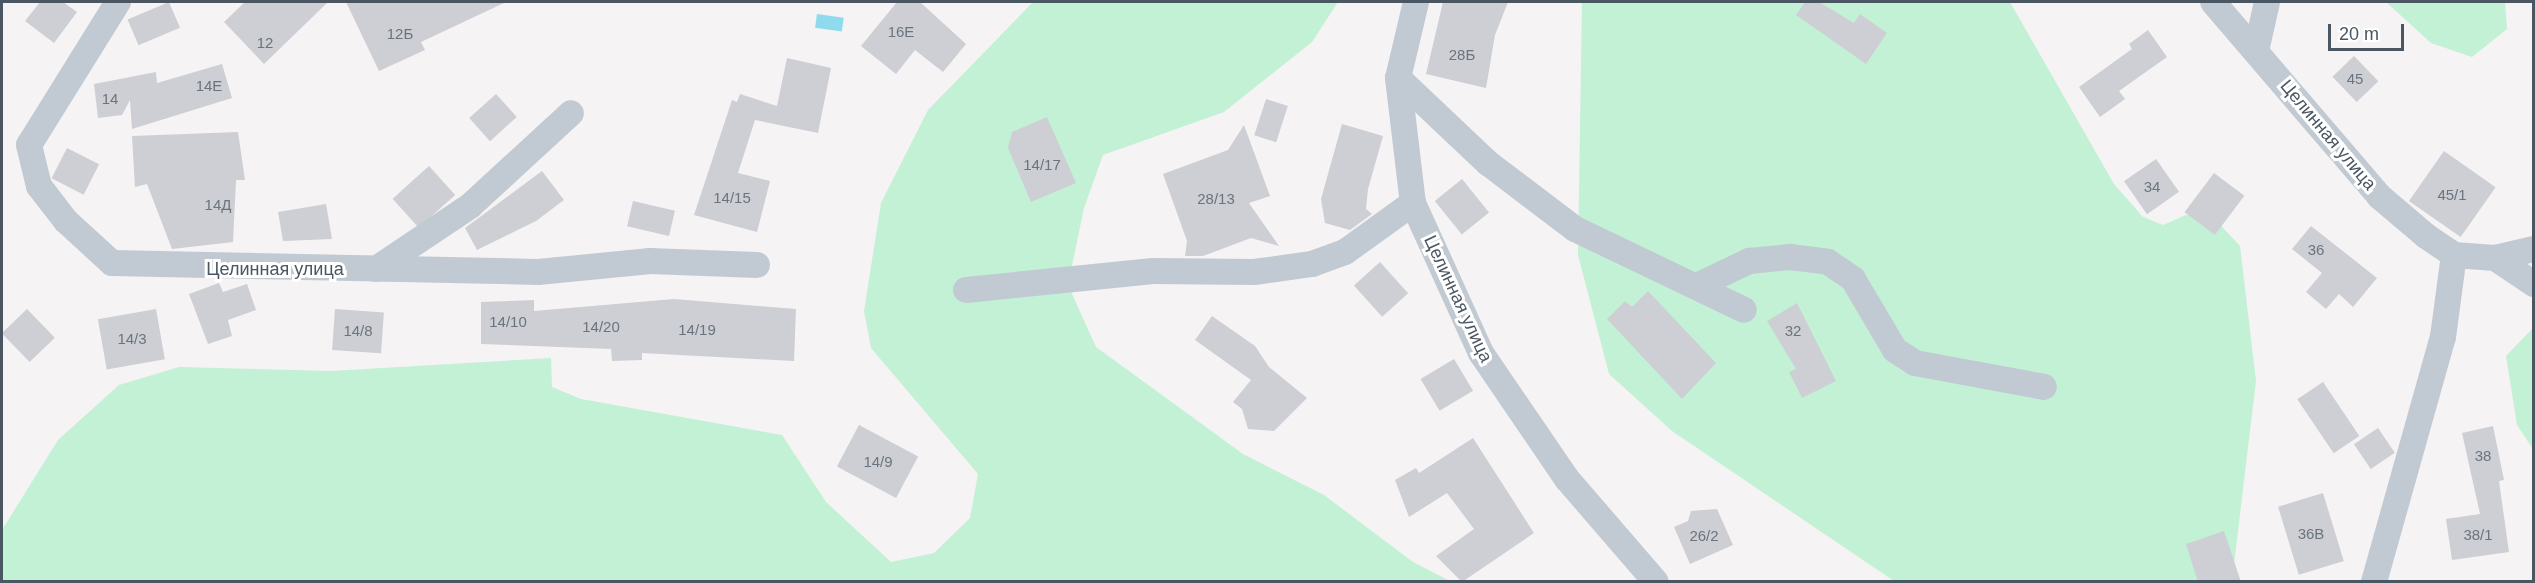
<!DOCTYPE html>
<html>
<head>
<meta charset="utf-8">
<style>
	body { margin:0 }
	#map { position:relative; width:2535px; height:583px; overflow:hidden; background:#f5f3f3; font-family:Helvetica,sans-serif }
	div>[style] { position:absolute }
	.green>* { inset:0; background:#c3f1d5 }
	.water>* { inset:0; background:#90daee; transform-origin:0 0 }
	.building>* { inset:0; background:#cdcfd5; transform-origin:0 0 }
	.minor>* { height:26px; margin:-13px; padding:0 13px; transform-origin:13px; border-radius:13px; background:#c1cad2 }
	span { translate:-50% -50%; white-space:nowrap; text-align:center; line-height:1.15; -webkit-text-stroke:6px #fff; paint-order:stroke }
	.number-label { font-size:15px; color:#6b747e }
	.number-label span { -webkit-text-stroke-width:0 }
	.street-label { font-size:18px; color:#4a5661 }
	.frame { position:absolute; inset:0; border:3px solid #4a5661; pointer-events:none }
	.scale { position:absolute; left:2328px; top:24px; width:76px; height:27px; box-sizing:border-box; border:3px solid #4a5661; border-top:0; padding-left:8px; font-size:18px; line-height:21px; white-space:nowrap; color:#4a5661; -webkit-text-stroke:4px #fff; paint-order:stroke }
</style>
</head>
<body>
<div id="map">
	<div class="green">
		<i style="clip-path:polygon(1033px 2px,1338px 2px,1312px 42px,1224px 112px,1103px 155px,1084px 208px,1068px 285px,1096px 347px,1243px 454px,1324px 495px,1413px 562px,1450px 581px,2px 582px,2px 530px,58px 440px,119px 385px,179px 367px,331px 371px,551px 358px,552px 387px,581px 399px,782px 435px,826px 502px,891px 562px,934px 553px,970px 518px,978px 474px,871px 348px,864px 311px,881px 203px,928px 110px)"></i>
		<i style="clip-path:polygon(1582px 2px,2010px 2px,2114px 184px,2143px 217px,2163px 225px,2186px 215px,2213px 217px,2240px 246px,2256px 381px,2232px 581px,1894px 581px,1672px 431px,1609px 374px,1578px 255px)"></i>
		<i style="clip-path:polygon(2386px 2px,2505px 2px,2507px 29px,2472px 57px,2431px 43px)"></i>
		<i style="clip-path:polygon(2533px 328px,2533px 449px,2517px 425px,2506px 356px)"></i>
	</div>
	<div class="water">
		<i style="left:817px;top:14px;width:27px;height:14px;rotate:8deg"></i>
	</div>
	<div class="building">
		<i style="clip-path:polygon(40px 2px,63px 2px,77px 12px,54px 43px,25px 21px)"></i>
		<i style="left:169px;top:2px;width:28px;height:45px;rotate:67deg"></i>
		<i style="clip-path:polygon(245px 2px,328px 2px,264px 64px,224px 22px)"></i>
		<i style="clip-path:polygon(346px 2px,506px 2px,421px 42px,425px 50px,379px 71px)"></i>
		<i style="clip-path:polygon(897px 2px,920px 2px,966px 44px,943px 72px,915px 50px,896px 74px,861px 46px)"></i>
		<i style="clip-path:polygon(1443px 2px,1508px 2px,1495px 35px,1486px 88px,1426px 74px)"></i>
		<i style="clip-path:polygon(1805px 2px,1819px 2px,1854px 23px,1860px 14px,1887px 33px,1866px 64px,1796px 15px)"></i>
		<i style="clip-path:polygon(2148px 30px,2167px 57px,2119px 91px,2125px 99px,2100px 117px,2079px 87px,2132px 49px,2129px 44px)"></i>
		<i style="left:2354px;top:56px;width:35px;height:30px;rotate:46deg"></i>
		<i style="clip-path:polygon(787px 58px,831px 68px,818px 133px,755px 120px,738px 173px,770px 181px,757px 232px,694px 215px,732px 100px,737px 102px,740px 94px,777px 106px)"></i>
		<i style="clip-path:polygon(222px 64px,232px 98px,132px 129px,130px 100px,122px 115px,98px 118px,94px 84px,156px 72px,157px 83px)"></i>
		<i style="left:496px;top:94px;width:31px;height:36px;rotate:48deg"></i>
		<i style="left:1266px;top:99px;width:23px;height:38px;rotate:18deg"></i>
		<i style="clip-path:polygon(1047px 117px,1076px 183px,1031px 202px,1008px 148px,1012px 132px)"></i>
		<i style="clip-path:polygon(1342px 124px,1383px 136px,1368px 189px,1366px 209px,1372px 214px,1350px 230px,1325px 223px,1321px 199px)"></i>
		<i style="clip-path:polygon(1244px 125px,1270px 196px,1249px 203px,1279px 246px,1251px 238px,1203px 256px,1185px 256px,1187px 241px,1163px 174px,1228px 150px)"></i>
		<i style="clip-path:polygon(238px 132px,245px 180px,236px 180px,233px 242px,172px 249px,147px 184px,135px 187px,132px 136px)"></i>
		<i style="left:67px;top:148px;width:36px;height:34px;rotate:27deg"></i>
		<i style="left:2444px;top:151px;width:63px;height:61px;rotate:35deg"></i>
		<i style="left:2156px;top:159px;width:40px;height:39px;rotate:55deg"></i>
		<i style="left:429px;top:166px;width:39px;height:49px;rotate:48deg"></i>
		<i style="clip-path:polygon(542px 171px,564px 200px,536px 221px,477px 250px,465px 228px)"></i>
		<i style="left:2214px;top:173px;width:38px;height:49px;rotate:37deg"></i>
		<i style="left:1462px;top:179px;width:43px;height:35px;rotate:51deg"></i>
		<i style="left:633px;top:201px;width:43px;height:26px;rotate:13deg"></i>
		<i style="clip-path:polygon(326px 204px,332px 239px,283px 241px,278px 212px)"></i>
		<i style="clip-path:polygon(2311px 226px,2377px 278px,2353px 307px,2339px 294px,2326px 309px,2306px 292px,2322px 273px,2292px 249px)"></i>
		<i style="left:1380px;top:262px;width:42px;height:35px;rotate:48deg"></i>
		<i style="clip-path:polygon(219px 283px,223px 292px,247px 284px,256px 310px,228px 320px,232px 336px,208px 344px,189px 294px)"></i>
		<i style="clip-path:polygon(1648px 291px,1716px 363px,1682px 399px,1607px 319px,1625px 301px,1632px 307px)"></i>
		<i style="clip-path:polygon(674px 299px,796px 309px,794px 361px,642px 353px,642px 360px,612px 361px,611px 349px,481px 344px,481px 302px,534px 300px,534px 311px)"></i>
		<i style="clip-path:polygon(1797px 303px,1836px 381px,1802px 398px,1789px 372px,1796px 369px,1767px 321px)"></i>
		<i style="left:27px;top:309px;width:40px;height:35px;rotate:46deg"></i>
		<i style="left:156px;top:309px;width:51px;height:59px;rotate:80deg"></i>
		<i style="left:335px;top:309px;width:49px;height:41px;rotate:4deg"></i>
		<i style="clip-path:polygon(1212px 316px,1255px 346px,1269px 367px,1307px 398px,1274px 431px,1248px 429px,1242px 409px,1233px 402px,1251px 380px,1195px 340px)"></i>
		<i style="left:1454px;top:359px;width:37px;height:39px;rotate:59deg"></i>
		<i style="left:2323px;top:382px;width:65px;height:31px;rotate:56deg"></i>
		<i style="left:859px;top:425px;width:67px;height:47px;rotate:28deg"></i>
		<i style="clip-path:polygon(2493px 426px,2504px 480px,2499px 481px,2509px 552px,2452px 560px,2446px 519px,2480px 514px,2462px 433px)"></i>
		<i style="left:2378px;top:428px;width:30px;height:29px;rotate:56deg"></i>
		<i style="clip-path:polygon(1473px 438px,1534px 533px,1462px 582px,1436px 556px,1474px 529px,1447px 493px,1409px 517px,1395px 480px,1416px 468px,1419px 473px)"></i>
		<i style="left:2323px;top:493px;width:71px;height:47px;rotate:73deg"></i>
		<i style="clip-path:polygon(1717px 509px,1733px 545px,1690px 564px,1674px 527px,1688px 521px,1691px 511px)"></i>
		<i style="clip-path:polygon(2224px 531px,2241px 582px,2198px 582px,2186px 544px)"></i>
	</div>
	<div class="minor">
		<i style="left:118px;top:2px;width:168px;rotate:121.9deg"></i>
		<i style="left:29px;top:145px;width:42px;rotate:76.3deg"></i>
		<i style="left:39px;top:186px;width:44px;rotate:52.4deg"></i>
		<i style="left:66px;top:221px;width:62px;rotate:42.4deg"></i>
		<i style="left:112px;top:263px;width:426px;rotate:1.2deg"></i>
		<i style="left:538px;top:272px;width:113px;rotate:-5.6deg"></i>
		<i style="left:650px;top:261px;width:107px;rotate:2.1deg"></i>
		<i style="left:1416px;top:2px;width:78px;rotate:103.3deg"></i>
		<i style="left:1398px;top:78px;width:126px;rotate:83.2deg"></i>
		<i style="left:1413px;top:203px;width:165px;rotate:65.6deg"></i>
		<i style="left:1481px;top:353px;width:153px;rotate:55.7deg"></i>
		<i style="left:1567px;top:479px;width:136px;rotate:49.2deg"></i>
		<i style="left:2213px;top:2px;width:255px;rotate:49.4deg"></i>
		<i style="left:2379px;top:196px;width:62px;rotate:40.4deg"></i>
		<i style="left:2426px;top:236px;width:34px;rotate:34deg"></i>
		<i style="left:2454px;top:255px;width:41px;rotate:4.2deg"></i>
		<i style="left:2495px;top:258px;width:40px;rotate:-13deg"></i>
		<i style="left:2256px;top:51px;width:50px;rotate:-77.3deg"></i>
		<i style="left:1398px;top:78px;width:124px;rotate:43.4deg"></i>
		<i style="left:1488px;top:163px;width:109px;rotate:37.2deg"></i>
		<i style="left:1575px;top:229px;width:187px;rotate:25.6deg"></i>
		<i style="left:2495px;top:258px;width:47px;rotate:33.7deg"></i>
		<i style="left:376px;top:269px;width:113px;rotate:-33.8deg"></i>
		<i style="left:470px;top:206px;width:137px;rotate:-42.6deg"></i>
		<i style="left:1697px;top:286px;width:58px;rotate:-25.7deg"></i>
		<i style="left:1749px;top:261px;width:41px;rotate:-5.6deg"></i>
		<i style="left:1790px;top:257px;width:38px;rotate:7deg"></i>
		<i style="left:1828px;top:262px;width:30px;rotate:34deg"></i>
		<i style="left:1853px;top:279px;width:82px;rotate:59.4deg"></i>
		<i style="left:1895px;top:350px;width:24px;rotate:33deg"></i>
		<i style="left:1915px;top:363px;width:131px;rotate:10.5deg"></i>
		<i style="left:966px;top:290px;width:188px;rotate:-5.8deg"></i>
		<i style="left:1153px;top:271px;width:101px;rotate:0.6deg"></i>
		<i style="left:1254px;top:272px;width:59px;rotate:-7.9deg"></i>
		<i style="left:1312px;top:264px;width:35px;rotate:-20deg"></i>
		<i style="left:1345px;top:252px;width:84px;rotate:-35.8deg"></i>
		<i style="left:2374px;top:582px;width:255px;rotate:-74.3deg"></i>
		<i style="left:2443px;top:337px;width:83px;rotate:-82.4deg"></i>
	</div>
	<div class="number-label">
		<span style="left:901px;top:32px">16Е</span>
		<span style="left:400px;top:34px">12Б</span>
		<span style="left:265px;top:43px">12</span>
		<span style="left:1462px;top:55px">28Б</span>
		<span style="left:2355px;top:79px">45</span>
		<span style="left:209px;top:86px">14Е</span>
		<span style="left:110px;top:99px">14</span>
		<span style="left:1042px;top:165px">14/17</span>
		<span style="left:2152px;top:187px">34</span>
		<span style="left:2452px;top:195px">45/1</span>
		<span style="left:732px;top:198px">14/15</span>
		<span style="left:1216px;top:199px">28/13</span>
		<span style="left:218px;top:205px">14Д</span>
		<span style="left:2316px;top:250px">36</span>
		<span style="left:508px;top:322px">14/10</span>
		<span style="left:601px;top:327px">14/20</span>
		<span style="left:697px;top:330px">14/19</span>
		<span style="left:358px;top:331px">14/8</span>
		<span style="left:1793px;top:331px">32</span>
		<span style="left:132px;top:339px">14/3</span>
		<span style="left:2483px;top:456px">38</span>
		<span style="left:878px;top:462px">14/9</span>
		<span style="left:2311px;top:534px">36В</span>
		<span style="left:2478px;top:535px">38/1</span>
		<span style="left:1704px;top:536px">26/2</span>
	</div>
	<div class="street-label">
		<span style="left:2328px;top:135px;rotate:50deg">Целинная улица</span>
		<span style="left:275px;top:269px">Целинная улица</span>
		<span style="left:1458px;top:299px;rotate:65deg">Целинная улица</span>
	</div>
	<div class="frame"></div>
	<div class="scale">20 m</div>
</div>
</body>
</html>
